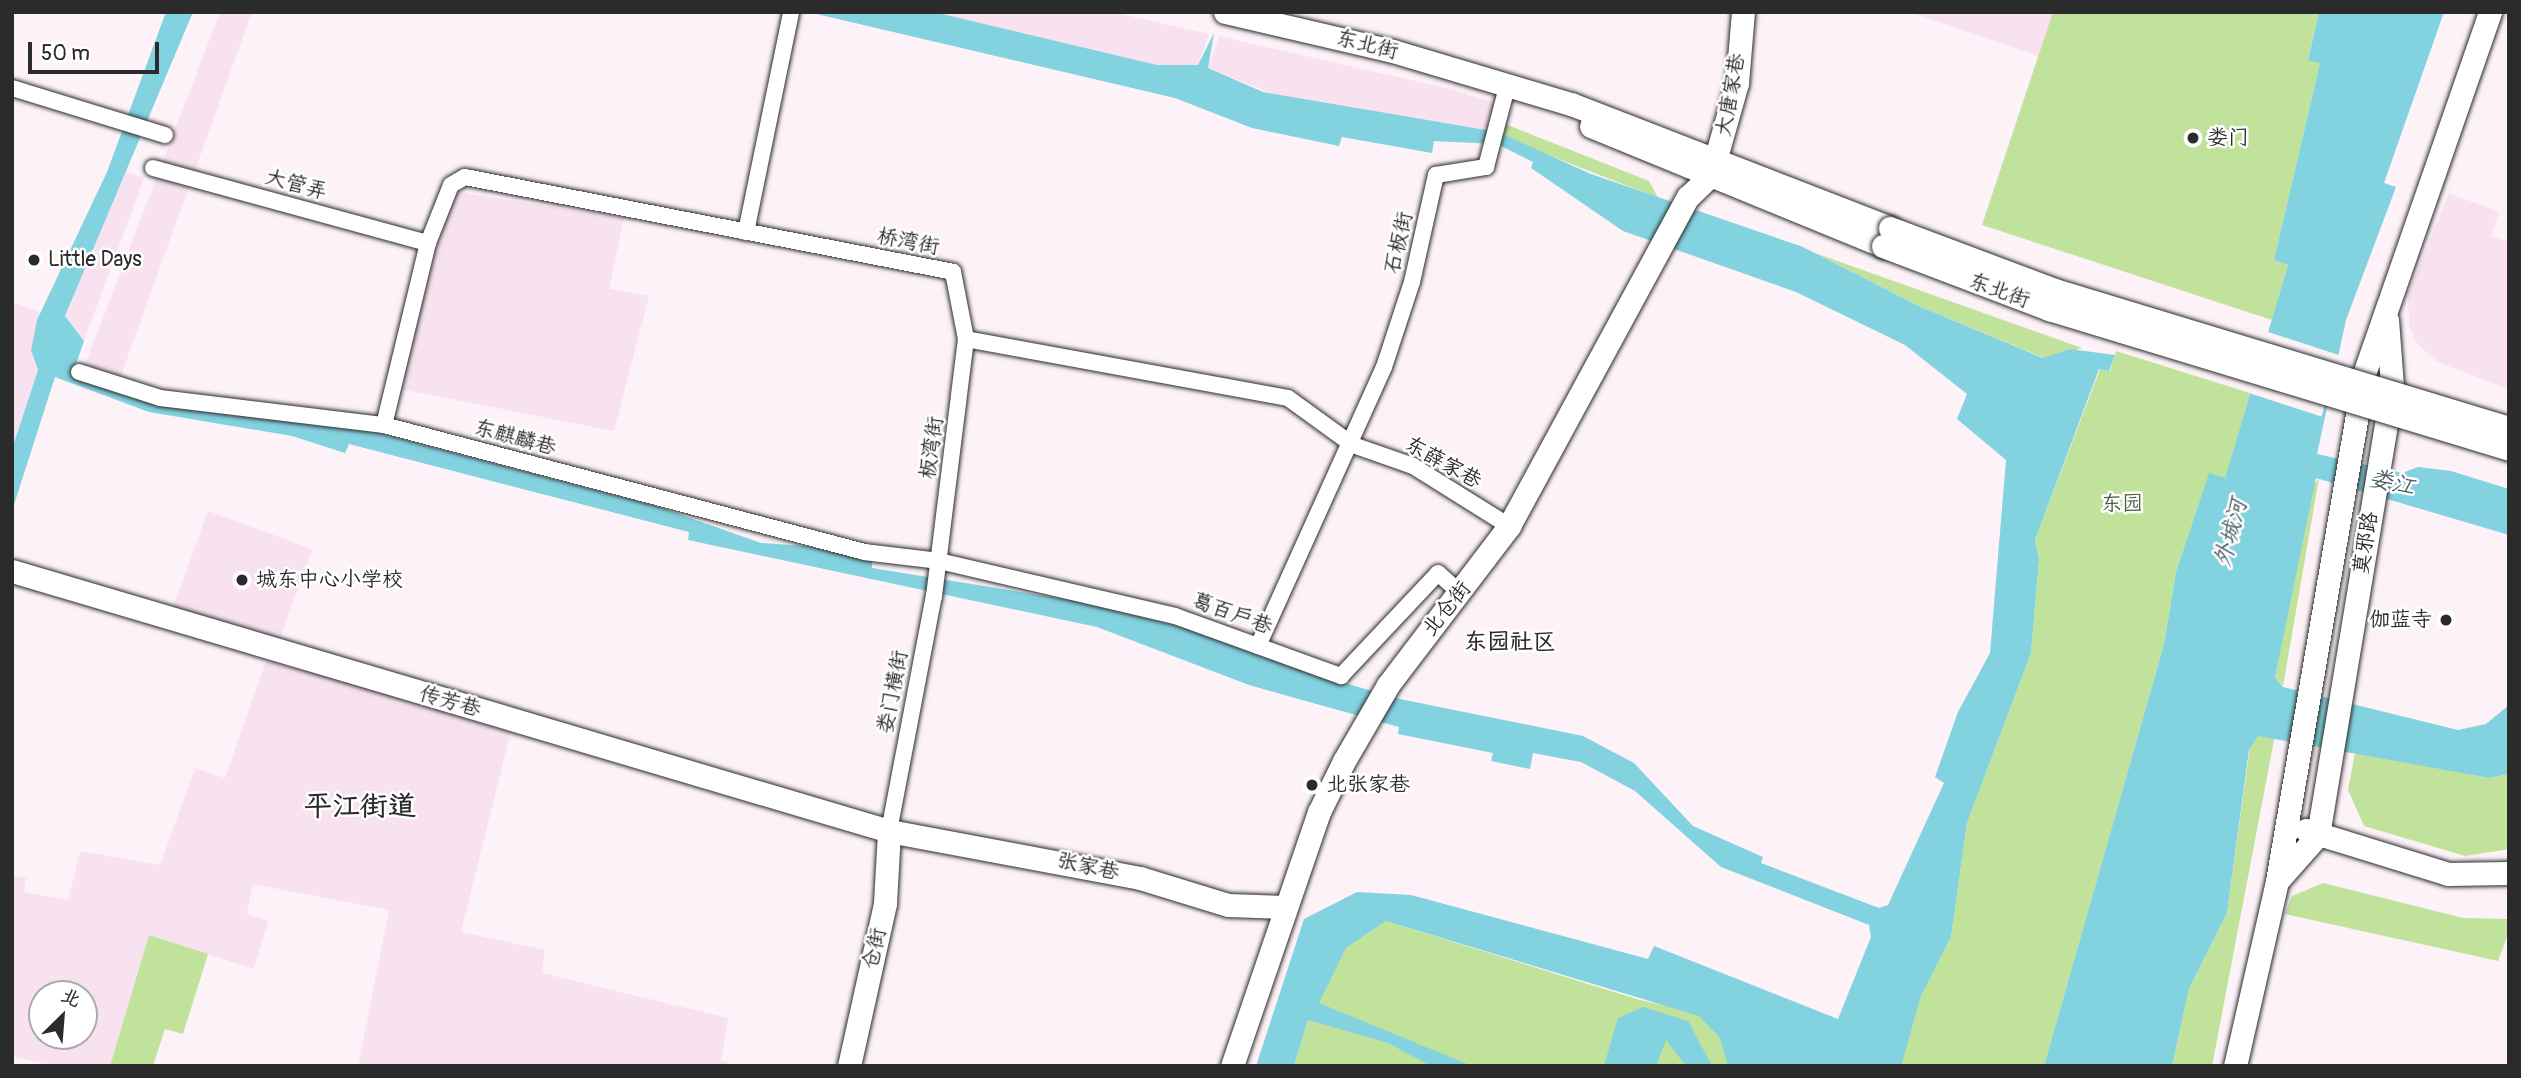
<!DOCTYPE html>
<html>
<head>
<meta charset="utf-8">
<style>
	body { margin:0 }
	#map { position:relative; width:2521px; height:1078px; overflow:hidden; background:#fcf2f8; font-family:Pangolin,"LXGW WenKai TC",sans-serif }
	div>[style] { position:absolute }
	.built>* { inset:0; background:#f8e2f0; transform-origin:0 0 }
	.green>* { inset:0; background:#c1e29b }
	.water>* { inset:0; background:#83d2e0 }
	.pier>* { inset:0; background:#fcf2f8; transform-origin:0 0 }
	.roads { filter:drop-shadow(0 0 2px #2b2b2b) drop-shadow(0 0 2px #2b2b2b) }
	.street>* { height:16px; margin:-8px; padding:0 8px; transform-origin:8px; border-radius:8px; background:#fff }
	.secondary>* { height:23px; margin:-11.5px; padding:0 11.5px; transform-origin:11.5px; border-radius:11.5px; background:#fff }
	.bridges { filter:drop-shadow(0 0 2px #2b2b2b) drop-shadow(0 0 2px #2b2b2b) }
	.secondary-bridge>* { height:23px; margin:-11.5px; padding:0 11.5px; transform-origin:11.5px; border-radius:11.5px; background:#fff }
	.dots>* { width:19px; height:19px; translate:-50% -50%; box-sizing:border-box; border:4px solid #fff; border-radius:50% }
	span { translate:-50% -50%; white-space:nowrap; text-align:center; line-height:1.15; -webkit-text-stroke:5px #fff; paint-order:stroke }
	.street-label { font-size:21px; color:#2b2b2b }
	.poi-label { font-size:21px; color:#2b2b2b }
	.left { translate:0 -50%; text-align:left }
	.right { translate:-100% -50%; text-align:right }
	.park-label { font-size:21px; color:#505947 }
	.water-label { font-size:23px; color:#455d61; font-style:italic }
	.neighbourhood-label { font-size:23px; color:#2b2b2b; font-weight:700 }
	.district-label { font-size:28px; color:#2b2b2b; font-weight:700 }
	.frame { position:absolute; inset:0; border:14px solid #2b2b2b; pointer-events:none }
	.north { position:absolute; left:28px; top:980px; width:70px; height:70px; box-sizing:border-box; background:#fff; border:2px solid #aaa; border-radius:50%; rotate:25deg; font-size:19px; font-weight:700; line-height:28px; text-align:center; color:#2b2b2b }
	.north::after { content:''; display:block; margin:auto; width:24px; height:32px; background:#2b2b2b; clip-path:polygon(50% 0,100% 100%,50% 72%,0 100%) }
	.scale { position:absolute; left:28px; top:42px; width:131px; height:32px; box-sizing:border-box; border:4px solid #2b2b2b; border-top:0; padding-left:9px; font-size:21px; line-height:24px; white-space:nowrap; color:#2b2b2b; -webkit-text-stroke:5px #fff; paint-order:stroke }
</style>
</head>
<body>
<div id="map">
	<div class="built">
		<i style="clip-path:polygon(220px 12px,252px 12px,119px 381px,83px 370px)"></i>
		<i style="clip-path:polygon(934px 12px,1112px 12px,1209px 34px,1198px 65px,1157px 65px)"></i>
		<i style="clip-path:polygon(1909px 12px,2053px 12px,2039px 56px)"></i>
		<i style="clip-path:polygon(1219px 36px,1450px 89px,1500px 105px,1488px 130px,1278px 96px,1208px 68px)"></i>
		<i style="clip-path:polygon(126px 171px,144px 178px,84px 341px,65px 316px)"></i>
		<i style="clip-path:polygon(458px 192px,624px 218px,609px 289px,649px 296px,614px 431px,400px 389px,432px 249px)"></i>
		<i style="clip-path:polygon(2449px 193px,2499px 212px,2491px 236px,2509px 242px,2509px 389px,2437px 362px,2415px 341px,2409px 324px,2408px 294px)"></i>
		<i style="clip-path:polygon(12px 302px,40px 312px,31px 349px,38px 370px,12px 449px)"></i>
		<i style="left:208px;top:511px;width:111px;height:107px;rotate:20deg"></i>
		<i style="clip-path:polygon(evenodd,266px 661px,512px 726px,461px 932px,545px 950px,542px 973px,728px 1018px,721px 1061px,741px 1066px,358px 1066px,389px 910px,253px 884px,247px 914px,268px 921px,254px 969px,149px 935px,110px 1066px,54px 1066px,12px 1056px,12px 875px,26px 878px,24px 892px,68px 900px,80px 851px,160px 865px,195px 768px,225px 778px,266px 661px,42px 994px,84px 994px,84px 1036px,42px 1036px,42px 994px)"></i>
	</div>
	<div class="green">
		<i style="clip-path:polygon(2053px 12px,2319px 12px,2308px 59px,2320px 63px,2274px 260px,2288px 265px,2272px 320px,1982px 225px)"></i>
		<i style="clip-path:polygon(1505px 124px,1649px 181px,1658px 198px,1536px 150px,1500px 133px)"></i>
		<i style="clip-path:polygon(1815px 253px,2082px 348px,2044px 358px,1921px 307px)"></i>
		<i style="clip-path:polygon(2116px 351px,2250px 393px,2225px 479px,2209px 474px,2176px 572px,2164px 644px,2044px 1066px,1294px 1066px,1308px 1020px,1346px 948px,1386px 921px,1640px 1000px,1902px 1057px,1921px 996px,1951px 937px,1967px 823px,2031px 653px,2039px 560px,2035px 540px,2100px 369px,2110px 371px)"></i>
		<i style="clip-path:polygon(2319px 478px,2283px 686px,2275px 677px,2309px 491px)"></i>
		<i style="clip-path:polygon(2275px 735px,2212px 1066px,2172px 1066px,2189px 989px,2227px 913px,2250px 747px,2258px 736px)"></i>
		<i style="clip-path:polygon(2355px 753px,2489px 778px,2509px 774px,2509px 849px,2465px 856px,2364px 826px,2348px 790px)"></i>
		<i style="clip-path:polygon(2323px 883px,2463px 918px,2509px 919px,2509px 931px,2498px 961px,2285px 914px,2292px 896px)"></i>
		<i style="clip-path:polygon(149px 935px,208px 954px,183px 1034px,165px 1029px,153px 1066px,110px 1066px)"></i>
	</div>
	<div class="water">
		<i style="clip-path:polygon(166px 12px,193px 12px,65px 316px,84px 341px,73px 373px,197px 409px,356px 427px,659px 507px,761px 543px,806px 546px,872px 561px,872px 568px,1077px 601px,1243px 642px,1312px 673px,1395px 698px,1583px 736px,1634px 763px,1693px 826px,1763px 857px,1761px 863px,1879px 908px,1888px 905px,1944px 783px,1935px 777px,1958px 712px,1990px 653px,2006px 460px,1957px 419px,1967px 394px,1905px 345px,1796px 292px,1623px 231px,1531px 168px,1533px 162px,1497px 144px,1434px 141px,1432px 153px,1342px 137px,1339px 146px,1252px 128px,1175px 98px,808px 12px,934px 12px,1157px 65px,1198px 65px,1214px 33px,1208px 68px,1263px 92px,1498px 132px,1591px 174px,1803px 247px,1921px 307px,2043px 358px,2070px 349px,2115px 355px,2109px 371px,2099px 369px,2035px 540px,2039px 560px,2031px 653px,1967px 823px,1951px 937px,1921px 996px,1901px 1066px,1728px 1066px,1720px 1038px,1699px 1016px,1386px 921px,1346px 948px,1319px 1003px,1472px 1066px,1431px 1066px,1388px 1043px,1308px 1020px,1294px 1066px,1256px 1066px,1304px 919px,1357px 892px,1411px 895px,1648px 959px,1654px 946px,1838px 1019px,1871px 937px,1869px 925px,1721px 867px,1635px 791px,1581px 762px,1533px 753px,1530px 769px,1491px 761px,1493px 753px,1398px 734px,1399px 727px,1249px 685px,1097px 627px,688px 540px,689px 532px,349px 444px,345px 453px,292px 436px,149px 412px,55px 377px,12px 511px,12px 449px,38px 370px,31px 350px,37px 320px,107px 172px)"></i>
		<i style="clip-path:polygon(2319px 12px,2444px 12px,2384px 183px,2396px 187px,2346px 320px,2317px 454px,2402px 473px,2418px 467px,2451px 471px,2509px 489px,2509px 535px,2316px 478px,2275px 677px,2283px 687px,2458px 730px,2486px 724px,2509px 705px,2509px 774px,2489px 778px,2258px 736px,2249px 750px,2227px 913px,2189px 989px,2172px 1066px,2044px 1066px,2164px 644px,2176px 572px,2209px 473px,2225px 478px,2288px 265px,2274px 260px,2320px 63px,2308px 60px)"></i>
		<i style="clip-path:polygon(1643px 1007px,1688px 1021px,1712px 1066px,1686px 1066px,1666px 1040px,1656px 1066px,1604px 1066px,1618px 1018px)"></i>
	</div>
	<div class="pier">
		<i style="left:2265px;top:331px;width:80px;height:64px;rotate:18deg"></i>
	</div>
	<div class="roads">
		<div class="street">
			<i style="left:12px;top:88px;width:160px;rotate:17.1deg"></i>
			<i style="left:153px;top:168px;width:285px;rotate:15.3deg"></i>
			<i style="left:746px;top:232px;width:225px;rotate:-78.4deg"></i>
			<i style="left:79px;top:372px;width:85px;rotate:17.8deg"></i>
			<i style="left:160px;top:398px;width:226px;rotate:6.9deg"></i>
			<i style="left:384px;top:425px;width:497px;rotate:14.8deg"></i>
			<i style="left:864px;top:552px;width:76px;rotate:6.8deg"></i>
			<i style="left:939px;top:561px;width:242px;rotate:13.1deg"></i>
			<i style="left:1175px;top:616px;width:177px;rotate:19.9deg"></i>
			<i style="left:1341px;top:676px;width:141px;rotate:-46.7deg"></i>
			<i style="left:1438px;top:573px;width:30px;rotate:42deg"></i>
			<i style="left:384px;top:425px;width:187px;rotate:-76.4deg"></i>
			<i style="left:428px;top:243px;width:62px;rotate:-68.4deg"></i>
			<i style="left:451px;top:185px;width:16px;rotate:-30deg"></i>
			<i style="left:465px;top:177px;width:497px;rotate:11deg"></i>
			<i style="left:953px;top:272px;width:68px;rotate:79deg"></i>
			<i style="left:966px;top:339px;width:327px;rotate:10.4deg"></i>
			<i style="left:1288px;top:398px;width:80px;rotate:35.9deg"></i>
			<i style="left:1353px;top:445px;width:64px;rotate:19.3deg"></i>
			<i style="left:1413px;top:466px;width:113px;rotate:32deg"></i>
			<i style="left:1258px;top:646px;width:306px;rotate:-65.7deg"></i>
			<i style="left:1384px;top:367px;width:89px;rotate:-71.8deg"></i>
			<i style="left:1412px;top:282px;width:110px;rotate:-77.4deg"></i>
			<i style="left:1436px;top:175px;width:51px;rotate:-9.1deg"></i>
			<i style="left:1486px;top:167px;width:83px;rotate:-75.3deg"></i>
			<i style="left:889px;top:831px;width:239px;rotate:-79.2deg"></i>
			<i style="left:934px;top:596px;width:259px;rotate:-82.9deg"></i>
		</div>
		<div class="secondary">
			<i style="left:1225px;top:12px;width:172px;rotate:13.1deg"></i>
			<i style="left:1393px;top:51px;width:186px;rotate:16.6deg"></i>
			<i style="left:1571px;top:104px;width:342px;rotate:21.2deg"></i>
			<i style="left:1591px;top:126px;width:316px;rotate:22.3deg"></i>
			<i style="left:12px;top:571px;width:915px;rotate:16.51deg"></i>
			<i style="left:889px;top:831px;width:255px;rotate:10.6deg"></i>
			<i style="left:1140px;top:878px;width:92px;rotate:17.1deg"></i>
			<i style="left:1228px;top:905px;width:57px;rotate:2deg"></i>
			<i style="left:2306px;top:830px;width:149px;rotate:17.2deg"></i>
			<i style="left:2448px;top:874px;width:61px;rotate:-0.9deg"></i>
			<i style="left:2278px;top:880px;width:60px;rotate:-48.4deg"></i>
			<i style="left:2318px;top:835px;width:455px;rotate:-80.6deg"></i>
			<i style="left:2392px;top:386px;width:66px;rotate:-94.3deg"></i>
			<i style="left:849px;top:1066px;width:167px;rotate:-77.5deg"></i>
			<i style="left:885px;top:903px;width:72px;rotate:-86.8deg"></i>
			<i style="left:1232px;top:1066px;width:268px;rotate:-71.1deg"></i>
			<i style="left:1319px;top:812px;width:57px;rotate:-63.9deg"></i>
			<i style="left:1344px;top:761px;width:88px;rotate:-59.9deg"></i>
			<i style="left:1388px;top:685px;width:200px;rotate:-52.7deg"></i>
			<i style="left:1509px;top:526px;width:375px;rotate:-61.5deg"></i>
			<i style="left:1688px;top:197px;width:32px;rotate:-44deg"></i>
			<i style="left:1711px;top:175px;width:96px;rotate:-74.2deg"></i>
			<i style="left:1737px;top:83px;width:71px;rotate:-85.2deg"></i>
			<i style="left:2235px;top:1066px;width:190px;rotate:-77.2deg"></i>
			<i style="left:2277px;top:881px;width:514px;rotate:-80.26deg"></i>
			<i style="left:2364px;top:374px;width:383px;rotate:-70.8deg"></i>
		</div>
	</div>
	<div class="bridges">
		<div class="secondary-bridge">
			<i style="left:1890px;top:228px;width:176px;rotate:20.6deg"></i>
			<i style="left:2055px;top:290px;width:475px;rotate:16.9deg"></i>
			<i style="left:1883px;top:246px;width:178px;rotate:20.8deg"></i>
			<i style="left:2049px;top:309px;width:481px;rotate:16.9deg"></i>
		</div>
	</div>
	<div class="dots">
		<i style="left:2193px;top:138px;background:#2b2b2b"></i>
		<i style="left:34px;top:260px;background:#2b2b2b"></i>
		<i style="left:242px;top:580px;background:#2b2b2b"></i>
		<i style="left:2446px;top:620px;background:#2b2b2b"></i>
		<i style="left:1312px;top:785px;background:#2b2b2b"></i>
	</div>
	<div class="street-label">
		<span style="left:1367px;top:45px;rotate:14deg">东北街</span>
		<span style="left:1731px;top:95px;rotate:-80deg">大唐家巷</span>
		<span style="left:296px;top:185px;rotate:15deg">大管弄</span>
		<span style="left:908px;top:242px;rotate:11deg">桥湾街</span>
		<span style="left:1399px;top:243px;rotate:-77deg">石板街</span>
		<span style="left:1999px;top:291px;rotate:20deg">东北街</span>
		<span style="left:515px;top:438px;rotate:15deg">东麒麟巷</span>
		<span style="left:932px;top:448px;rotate:-82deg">板湾街</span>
		<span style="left:1443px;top:463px;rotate:29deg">东薛家巷</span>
		<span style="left:2366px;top:543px;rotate:-81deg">莫邪路</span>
		<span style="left:1447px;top:609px;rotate:-51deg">北仓街</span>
		<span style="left:1232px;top:614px;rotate:20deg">葛百户巷</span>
		<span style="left:893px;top:692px;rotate:-79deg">娄门横街</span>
		<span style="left:450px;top:702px;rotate:16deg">传芳巷</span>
		<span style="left:1088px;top:867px;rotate:12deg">张家巷</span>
		<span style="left:875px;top:949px;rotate:-78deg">仓街</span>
	</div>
	<div class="poi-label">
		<span class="left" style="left:2207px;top:138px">娄门</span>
		<span class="left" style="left:48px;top:260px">Little Days</span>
		<span class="left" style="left:256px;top:580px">城东中心小学校</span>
		<span class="right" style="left:2432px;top:620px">伽蓝寺</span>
		<span class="left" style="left:1326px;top:785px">北张家巷</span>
	</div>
	<div class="park-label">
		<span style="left:2122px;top:504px">东园</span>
	</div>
	<div class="water-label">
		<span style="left:2392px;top:483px;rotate:13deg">娄江</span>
		<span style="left:2231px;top:533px;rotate:-75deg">外城河</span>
	</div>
	<div class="neighbourhood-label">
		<span style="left:1510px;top:642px">东园社区</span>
	</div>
	<div class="district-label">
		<span style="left:360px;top:807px">平江街道</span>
	</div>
	<div class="frame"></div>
	<div class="north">北</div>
	<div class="scale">50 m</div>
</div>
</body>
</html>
